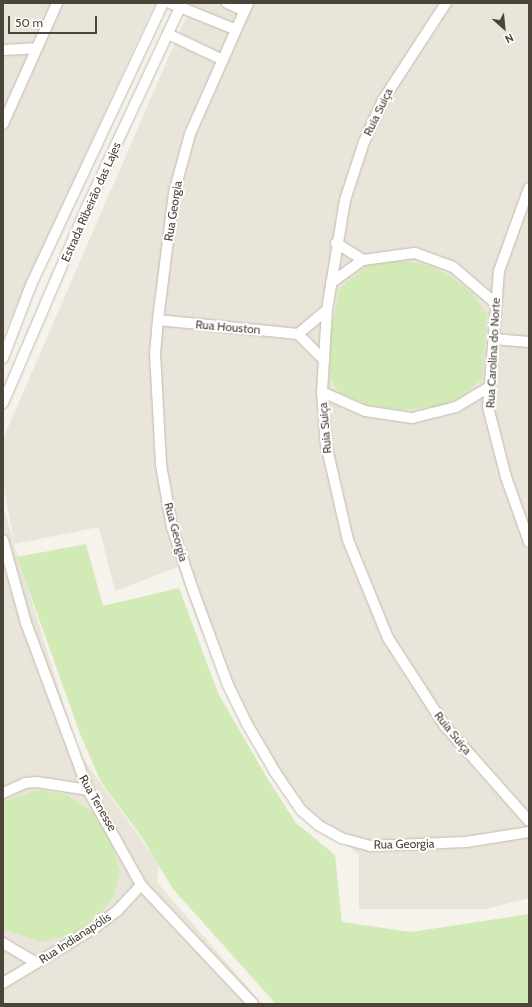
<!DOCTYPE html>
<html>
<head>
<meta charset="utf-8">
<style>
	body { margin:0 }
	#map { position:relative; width:532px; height:1007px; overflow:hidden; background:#f6f3ec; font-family:Cabin,sans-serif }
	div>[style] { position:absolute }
	.residential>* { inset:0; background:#eae5da }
	.green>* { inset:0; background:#d2eab5 }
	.roads { filter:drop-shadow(0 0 1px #c2bbae) drop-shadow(0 0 1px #c2bbae) }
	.street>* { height:10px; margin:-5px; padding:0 5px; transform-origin:5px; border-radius:5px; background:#fff }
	span { translate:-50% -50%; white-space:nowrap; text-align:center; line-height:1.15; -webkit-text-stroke:4px #fff; paint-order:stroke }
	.street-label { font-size:12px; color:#4b4439 }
	.frame { position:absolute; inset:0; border:4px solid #4b4439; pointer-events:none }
	.north { position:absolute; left:484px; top:8px; width:40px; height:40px; -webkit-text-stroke:3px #fff; paint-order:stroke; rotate:153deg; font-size:11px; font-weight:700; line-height:16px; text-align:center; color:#4b4439 }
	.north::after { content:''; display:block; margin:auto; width:14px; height:18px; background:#4b4439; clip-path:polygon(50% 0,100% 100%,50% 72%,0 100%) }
	.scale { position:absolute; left:8px; top:16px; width:89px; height:18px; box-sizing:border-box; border:2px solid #4b4439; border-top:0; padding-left:5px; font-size:12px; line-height:14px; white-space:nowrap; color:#4b4439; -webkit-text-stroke:3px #fff; paint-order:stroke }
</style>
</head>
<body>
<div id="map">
	<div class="residential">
		<i style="clip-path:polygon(3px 3px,155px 3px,3px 335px)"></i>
		<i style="clip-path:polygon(192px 3px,529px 3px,529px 898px,486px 909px,359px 909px,359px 855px,285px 795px,200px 629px,178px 567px,115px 591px,99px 527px,14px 544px,79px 753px,159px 864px,157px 882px,262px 1004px,3px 1004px,3px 508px,14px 541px,3px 484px,3px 439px)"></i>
	</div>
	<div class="green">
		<i style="clip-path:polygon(397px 260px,430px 266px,452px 278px,473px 294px,487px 315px,482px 379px,461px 397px,442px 406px,401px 410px,370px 405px,340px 393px,330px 378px,330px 338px,339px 289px,368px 265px)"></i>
		<i style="clip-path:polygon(86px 544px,103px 606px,179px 588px,218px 693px,266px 776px,296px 823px,335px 855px,342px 922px,411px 932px,529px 914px,529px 1004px,276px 1004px,173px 889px,143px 839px,101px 782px,80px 734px,17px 557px)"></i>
		<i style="clip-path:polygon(37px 790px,67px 795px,92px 812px,111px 841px,120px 871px,115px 894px,99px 916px,72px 934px,42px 942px,3px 929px,3px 802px)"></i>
	</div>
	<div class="roads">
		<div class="street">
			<i style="left:170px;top:3px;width:69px;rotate:22.1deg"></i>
			<i style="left:227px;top:3px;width:17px;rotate:24deg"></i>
			<i style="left:248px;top:3px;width:143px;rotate:113.9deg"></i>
			<i style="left:190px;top:134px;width:61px;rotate:105.2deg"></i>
			<i style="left:174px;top:193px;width:128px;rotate:97.2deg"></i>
			<i style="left:158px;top:320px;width:33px;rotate:95deg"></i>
			<i style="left:155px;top:353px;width:112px;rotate:86.9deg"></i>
			<i style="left:161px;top:465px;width:63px;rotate:79.9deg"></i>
			<i style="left:172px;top:527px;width:66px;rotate:71.6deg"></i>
			<i style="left:193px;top:590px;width:101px;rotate:69.8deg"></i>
			<i style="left:228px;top:685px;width:43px;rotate:64deg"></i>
			<i style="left:247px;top:724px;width:56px;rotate:59.7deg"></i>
			<i style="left:275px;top:772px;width:46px;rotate:55.6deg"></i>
			<i style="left:301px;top:810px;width:23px;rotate:41deg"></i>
			<i style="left:318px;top:825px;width:26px;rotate:29deg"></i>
			<i style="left:341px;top:838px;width:30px;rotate:15deg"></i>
			<i style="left:370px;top:846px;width:96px;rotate:-2.4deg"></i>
			<i style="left:466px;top:842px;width:64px;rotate:-9deg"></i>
			<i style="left:446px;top:3px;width:116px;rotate:123deg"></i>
			<i style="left:383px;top:100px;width:46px;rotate:114.3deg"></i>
			<i style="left:364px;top:142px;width:61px;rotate:108.1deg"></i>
			<i style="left:345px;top:200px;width:111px;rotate:99.3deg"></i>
			<i style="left:327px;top:310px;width:82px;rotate:93.5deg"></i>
			<i style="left:322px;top:392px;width:52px;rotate:85.6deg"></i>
			<i style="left:326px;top:444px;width:98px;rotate:77.1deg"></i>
			<i style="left:348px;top:540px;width:106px;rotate:67.8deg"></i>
			<i style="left:388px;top:638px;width:105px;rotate:57.1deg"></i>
			<i style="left:445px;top:726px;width:127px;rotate:48.5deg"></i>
			<i style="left:168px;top:34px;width:59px;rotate:25.3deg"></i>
			<i style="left:3px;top:50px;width:33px;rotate:-3deg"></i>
			<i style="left:3px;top:124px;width:133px;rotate:-65.9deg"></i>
			<i style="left:529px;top:188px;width:88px;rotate:109.9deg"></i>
			<i style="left:499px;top:271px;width:136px;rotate:94.6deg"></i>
			<i style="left:488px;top:407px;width:72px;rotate:75.6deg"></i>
			<i style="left:506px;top:477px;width:69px;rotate:70.5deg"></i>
			<i style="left:336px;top:243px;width:32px;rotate:32deg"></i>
			<i style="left:331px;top:283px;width:39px;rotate:-36deg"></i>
			<i style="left:363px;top:260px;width:52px;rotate:-7.7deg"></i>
			<i style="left:415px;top:253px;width:40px;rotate:20.2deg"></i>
			<i style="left:453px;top:267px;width:54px;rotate:40.5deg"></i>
			<i style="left:158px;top:320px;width:141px;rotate:5.7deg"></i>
			<i style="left:298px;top:334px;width:38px;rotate:-40deg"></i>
			<i style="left:298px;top:334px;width:37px;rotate:45deg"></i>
			<i style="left:494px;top:339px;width:35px;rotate:5deg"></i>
			<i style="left:3px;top:358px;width:78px;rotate:-69deg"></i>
			<i style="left:31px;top:285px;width:311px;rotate:-64.9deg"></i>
			<i style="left:322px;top:392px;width:47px;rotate:23.8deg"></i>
			<i style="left:365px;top:411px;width:48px;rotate:8.5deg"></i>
			<i style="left:412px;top:418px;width:45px;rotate:-14deg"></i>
			<i style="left:456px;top:407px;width:39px;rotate:-31deg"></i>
			<i style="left:3px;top:403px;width:211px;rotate:-66.8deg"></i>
			<i style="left:86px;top:209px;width:227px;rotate:-65deg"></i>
			<i style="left:3px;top:540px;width:86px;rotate:74.5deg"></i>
			<i style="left:26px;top:623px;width:178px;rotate:69.6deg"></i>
			<i style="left:88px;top:790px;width:109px;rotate:60.8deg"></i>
			<i style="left:141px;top:885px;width:163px;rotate:46.7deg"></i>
			<i style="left:3px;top:793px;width:24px;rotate:-24deg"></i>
			<i style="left:25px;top:783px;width:12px;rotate:-5deg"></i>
			<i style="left:37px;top:782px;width:52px;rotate:8.9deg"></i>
			<i style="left:3px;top:943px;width:39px;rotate:31deg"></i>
			<i style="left:3px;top:983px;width:105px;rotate:-31deg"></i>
			<i style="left:93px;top:929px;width:30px;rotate:-37deg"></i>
			<i style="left:117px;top:911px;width:35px;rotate:-47deg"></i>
		</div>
	</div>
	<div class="street-label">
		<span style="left:378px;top:112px;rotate:-64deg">Ruia Suiça</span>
		<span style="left:91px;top:202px;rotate:-66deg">Estrada Ribeirão das Lajes</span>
		<span style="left:173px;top:211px;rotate:-81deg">Rua Georgia</span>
		<span style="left:228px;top:327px;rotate:5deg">Rua Houston</span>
		<span style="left:493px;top:353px;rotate:-87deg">Rua Carolina do Norte</span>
		<span style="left:325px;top:428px;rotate:-95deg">Ruia Suiça</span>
		<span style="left:176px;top:532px;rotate:75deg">Rua Georgia</span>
		<span style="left:453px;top:733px;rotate:51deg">Ruia Suiça</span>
		<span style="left:98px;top:803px;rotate:60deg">Rua Tenesse</span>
		<span style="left:404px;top:844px;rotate:-1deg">Rua Georgia</span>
		<span style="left:75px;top:938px;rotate:-33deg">Rua Indianapólis</span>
	</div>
	<div class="frame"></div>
	<div class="north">N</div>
	<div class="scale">50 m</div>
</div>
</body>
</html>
